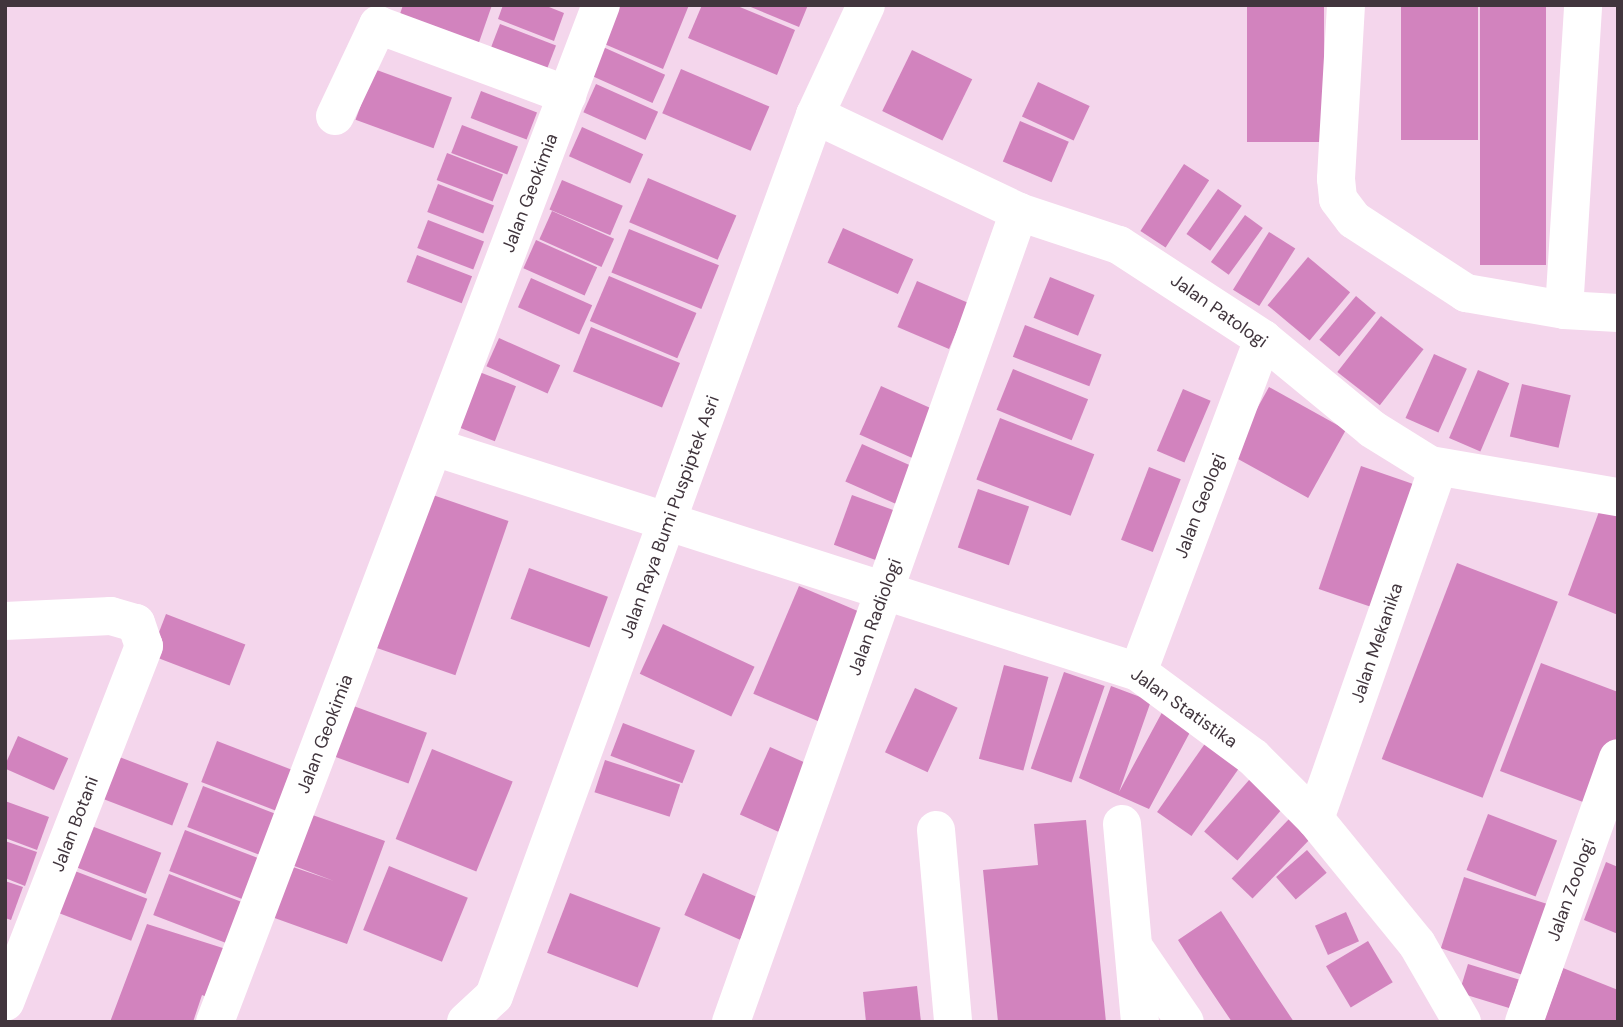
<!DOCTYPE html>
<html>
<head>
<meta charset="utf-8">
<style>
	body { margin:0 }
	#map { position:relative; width:1623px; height:1027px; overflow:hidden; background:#f4d6ec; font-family:"DM Sans",sans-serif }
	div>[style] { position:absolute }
	.building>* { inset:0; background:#d283be; transform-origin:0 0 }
	.minor>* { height:38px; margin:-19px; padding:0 19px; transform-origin:19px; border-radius:19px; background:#fff }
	span { translate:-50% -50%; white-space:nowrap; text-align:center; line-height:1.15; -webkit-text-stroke:7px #fff; paint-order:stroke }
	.street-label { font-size:18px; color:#41353d }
	.frame { position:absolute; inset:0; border:7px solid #41353d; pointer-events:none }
</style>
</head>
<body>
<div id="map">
	<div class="building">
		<i style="clip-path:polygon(403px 5px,492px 5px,476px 51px,397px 23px)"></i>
		<i style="clip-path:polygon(503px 5px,544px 5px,564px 13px,554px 41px,498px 19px)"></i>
		<i style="clip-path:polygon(618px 5px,689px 5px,663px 69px,602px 43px)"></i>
		<i style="clip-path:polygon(702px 5px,735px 5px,795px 30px,777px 75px,688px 38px)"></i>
		<i style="clip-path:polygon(746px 5px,808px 5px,799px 27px)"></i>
		<i style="left:1247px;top:5px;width:77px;height:137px"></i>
		<i style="left:1401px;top:5px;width:77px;height:135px"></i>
		<i style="left:1480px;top:5px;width:66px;height:260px"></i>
		<i style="left:500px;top:24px;width:60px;height:30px;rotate:21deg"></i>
		<i style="left:603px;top:47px;width:68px;height:31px;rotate:24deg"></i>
		<i style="left:912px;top:50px;width:67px;height:68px;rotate:26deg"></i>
		<i style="left:374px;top:69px;width:83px;height:54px;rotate:20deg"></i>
		<i style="left:681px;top:69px;width:96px;height:48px;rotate:23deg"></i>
		<i style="left:1038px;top:82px;width:57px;height:38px;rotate:25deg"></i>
		<i style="left:596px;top:84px;width:68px;height:31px;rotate:24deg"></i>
		<i style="left:481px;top:91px;width:60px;height:29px;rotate:21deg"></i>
		<i style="left:1020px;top:121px;width:53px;height:44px;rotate:23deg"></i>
		<i style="left:462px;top:125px;width:60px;height:30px;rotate:21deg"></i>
		<i style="left:582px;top:127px;width:67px;height:32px;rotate:24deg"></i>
		<i style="left:447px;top:153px;width:60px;height:29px;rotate:21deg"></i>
		<i style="left:1184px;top:164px;width:30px;height:80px;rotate:33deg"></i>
		<i style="left:648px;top:178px;width:96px;height:48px;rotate:23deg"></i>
		<i style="left:562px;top:180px;width:66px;height:32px;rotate:23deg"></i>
		<i style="left:438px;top:184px;width:60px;height:30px;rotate:21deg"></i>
		<i style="left:1218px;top:189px;width:29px;height:55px;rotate:35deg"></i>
		<i style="left:552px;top:211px;width:68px;height:31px;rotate:24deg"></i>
		<i style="left:1245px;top:215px;width:22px;height:58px;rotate:36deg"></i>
		<i style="left:428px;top:220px;width:60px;height:30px;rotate:21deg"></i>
		<i style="left:843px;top:228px;width:77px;height:38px;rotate:24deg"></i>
		<i style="left:629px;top:229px;width:97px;height:47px;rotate:22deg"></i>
		<i style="left:1269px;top:232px;width:31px;height:68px;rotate:32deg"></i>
		<i style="left:536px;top:240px;width:67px;height:31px;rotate:24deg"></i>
		<i style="left:417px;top:255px;width:59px;height:29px;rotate:21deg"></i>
		<i style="left:1308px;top:257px;width:55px;height:63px;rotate:40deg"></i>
		<i style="left:609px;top:276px;width:95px;height:49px;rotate:23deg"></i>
		<i style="left:1050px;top:277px;width:48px;height:44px;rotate:22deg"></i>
		<i style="left:531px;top:278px;width:67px;height:32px;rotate:24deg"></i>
		<i style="left:917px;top:281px;width:56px;height:50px;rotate:23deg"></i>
		<i style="left:1356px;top:296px;width:26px;height:57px;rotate:40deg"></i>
		<i style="left:1381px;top:316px;width:54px;height:71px;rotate:38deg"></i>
		<i style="left:1025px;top:325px;width:82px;height:34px;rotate:21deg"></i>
		<i style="left:591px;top:327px;width:96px;height:48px;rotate:22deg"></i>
		<i style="left:499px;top:338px;width:67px;height:31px;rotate:24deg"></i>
		<i style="left:1434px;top:354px;width:36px;height:70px;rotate:24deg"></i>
		<i style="left:1013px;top:369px;width:81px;height:44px;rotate:22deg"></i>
		<i style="left:474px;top:370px;width:45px;height:59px;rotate:21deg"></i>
		<i style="left:1478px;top:370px;width:34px;height:74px;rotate:23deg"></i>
		<i style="left:1522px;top:384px;width:50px;height:54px;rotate:13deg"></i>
		<i style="left:881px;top:386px;width:59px;height:53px;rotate:24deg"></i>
		<i style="left:1269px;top:387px;width:88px;height:78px;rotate:29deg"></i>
		<i style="left:1183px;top:389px;width:30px;height:67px;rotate:23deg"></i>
		<i style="left:1000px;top:418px;width:101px;height:66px;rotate:21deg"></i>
		<i style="left:862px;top:444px;width:55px;height:41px;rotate:24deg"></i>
		<i style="left:1361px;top:466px;width:62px;height:130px;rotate:19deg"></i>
		<i style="left:1149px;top:467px;width:34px;height:78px;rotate:21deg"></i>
		<i style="left:978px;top:489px;width:54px;height:62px;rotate:19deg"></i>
		<i style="left:430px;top:494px;width:83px;height:163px;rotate:19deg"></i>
		<i style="left:852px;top:495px;width:48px;height:53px;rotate:20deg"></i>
		<i style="clip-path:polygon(1600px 509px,1618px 516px,1618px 615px,1568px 595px)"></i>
		<i style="left:1457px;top:563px;width:108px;height:210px;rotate:21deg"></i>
		<i style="left:529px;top:568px;width:84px;height:54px;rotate:20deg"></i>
		<i style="left:799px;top:586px;width:74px;height:117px;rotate:23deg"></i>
		<i style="left:166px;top:614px;width:85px;height:44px;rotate:21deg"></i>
		<i style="left:663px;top:624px;width:101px;height:55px;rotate:25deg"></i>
		<i style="clip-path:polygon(1541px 663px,1618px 692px,1618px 734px,1591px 805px,1500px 771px)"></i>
		<i style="left:1004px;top:665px;width:46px;height:97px;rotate:15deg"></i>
		<i style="left:1064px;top:672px;width:43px;height:102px;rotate:19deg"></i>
		<i style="clip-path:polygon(1111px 686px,1151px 701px,1119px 792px,1166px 705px,1196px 721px,1149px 809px,1079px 778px)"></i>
		<i style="left:915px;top:688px;width:47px;height:71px;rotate:25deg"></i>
		<i style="left:348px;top:704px;width:84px;height:54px;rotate:20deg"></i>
		<i style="left:623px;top:723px;width:77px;height:35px;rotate:21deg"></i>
		<i style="left:1211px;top:735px;width:42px;height:94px;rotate:35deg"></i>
		<i style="left:18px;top:736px;width:55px;height:35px;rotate:24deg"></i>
		<i style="left:217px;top:741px;width:85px;height:44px;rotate:21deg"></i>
		<i style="left:770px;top:747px;width:42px;height:74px;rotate:24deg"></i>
		<i style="left:432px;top:749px;width:87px;height:97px;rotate:22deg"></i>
		<i style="left:109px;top:753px;width:85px;height:45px;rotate:21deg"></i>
		<i style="left:605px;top:760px;width:79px;height:34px;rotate:18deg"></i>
		<i style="left:1256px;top:772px;width:44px;height:79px;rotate:41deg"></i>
		<i style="left:203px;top:786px;width:85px;height:44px;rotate:21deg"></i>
		<i style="clip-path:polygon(5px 801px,49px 817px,37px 850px,5px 838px)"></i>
		<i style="clip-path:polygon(307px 813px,385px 841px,347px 944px,269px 916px,287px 865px,334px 881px,289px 864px)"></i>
		<i style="left:1488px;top:814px;width:74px;height:60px;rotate:21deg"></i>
		<i style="left:1290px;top:818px;width:29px;height:84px;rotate:44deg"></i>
		<i style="clip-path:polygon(1086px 820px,1106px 1022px,998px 1022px,983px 870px,1038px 865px,1034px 824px)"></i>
		<i style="left:81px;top:822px;width:86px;height:44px;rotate:21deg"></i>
		<i style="left:185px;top:830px;width:85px;height:44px;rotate:21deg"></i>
		<i style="clip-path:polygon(5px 841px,37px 852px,25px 886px,5px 878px)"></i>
		<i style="left:1307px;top:850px;width:30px;height:41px;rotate:49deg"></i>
		<i style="clip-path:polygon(1606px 862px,1618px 867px,1618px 934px,1584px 920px)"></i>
		<i style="left:389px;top:866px;width:85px;height:69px;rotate:22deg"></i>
		<i style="left:67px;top:868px;width:86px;height:45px;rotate:21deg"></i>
		<i style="left:703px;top:873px;width:61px;height:46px;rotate:24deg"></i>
		<i style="left:169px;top:874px;width:85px;height:44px;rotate:21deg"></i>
		<i style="left:1464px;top:877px;width:90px;height:75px;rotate:18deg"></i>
		<i style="clip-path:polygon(5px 881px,23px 887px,11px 920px,5px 918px)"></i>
		<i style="left:570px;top:893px;width:97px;height:64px;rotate:21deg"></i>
		<i style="clip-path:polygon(1221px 911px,1264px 977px,1294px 1022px,1232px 1022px,1199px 973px,1178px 940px)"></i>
		<i style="left:1346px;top:912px;width:32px;height:34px;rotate:66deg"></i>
		<i style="clip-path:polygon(147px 924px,226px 949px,209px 998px,202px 995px,193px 1022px,110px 1022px)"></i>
		<i style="left:1368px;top:941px;width:48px;height:49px;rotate:59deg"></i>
		<i style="left:1468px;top:964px;width:53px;height:30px;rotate:17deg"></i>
		<i style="clip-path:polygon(1563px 968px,1618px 990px,1618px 1022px,1544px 1021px)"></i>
		<i style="clip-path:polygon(917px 986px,921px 1022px,866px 1022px,863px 992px)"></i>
	</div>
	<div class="minor">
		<i style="left:1346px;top:5px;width:174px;rotate:93.3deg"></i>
		<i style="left:1336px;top:179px;width:20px;rotate:84deg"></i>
		<i style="left:1338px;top:199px;width:26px;rotate:53deg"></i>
		<i style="left:1354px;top:220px;width:134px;rotate:33.1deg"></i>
		<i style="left:1466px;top:293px;width:99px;rotate:9.8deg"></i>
		<i style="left:1564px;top:310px;width:54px;rotate:3.2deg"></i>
		<i style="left:815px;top:115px;width:226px;rotate:25.4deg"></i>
		<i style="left:1019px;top:212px;width:105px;rotate:18.3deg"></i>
		<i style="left:1119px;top:245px;width:172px;rotate:33.1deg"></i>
		<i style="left:1263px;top:339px;width:141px;rotate:39.5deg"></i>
		<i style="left:1372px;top:429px;width:68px;rotate:31.8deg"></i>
		<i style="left:1430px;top:465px;width:191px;rotate:9.7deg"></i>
		<i style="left:335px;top:116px;width:101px;rotate:-64.7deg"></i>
		<i style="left:378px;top:25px;width:202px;rotate:20.3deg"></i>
		<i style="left:1564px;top:310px;width:306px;rotate:-86.4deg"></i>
		<i style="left:434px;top:447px;width:739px;rotate:17.72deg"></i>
		<i style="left:1138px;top:672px;width:143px;rotate:36.5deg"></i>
		<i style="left:1253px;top:757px;width:88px;rotate:45deg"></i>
		<i style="left:1315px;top:819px;width:161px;rotate:50.8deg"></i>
		<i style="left:1417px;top:944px;width:90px;rotate:60deg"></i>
		<i style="left:5px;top:621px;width:106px;rotate:-2.7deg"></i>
		<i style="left:111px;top:616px;width:26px;rotate:16deg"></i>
		<i style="left:136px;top:623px;width:24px;rotate:71deg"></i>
		<i style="left:144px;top:646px;width:382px;rotate:111.3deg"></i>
		<i style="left:1138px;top:672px;width:356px;rotate:-69.4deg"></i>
		<i style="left:1315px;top:819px;width:372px;rotate:-70.7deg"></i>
		<i style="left:1122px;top:824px;width:199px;rotate:84.8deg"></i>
		<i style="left:936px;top:830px;width:193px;rotate:84.9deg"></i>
		<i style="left:1135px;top:949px;width:88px;rotate:55.6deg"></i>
		<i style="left:215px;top:1022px;width:1088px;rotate:-69.22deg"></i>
		<i style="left:466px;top:1022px;width:38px;rotate:-43deg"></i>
		<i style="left:494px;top:996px;width:938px;rotate:-69.98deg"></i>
		<i style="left:815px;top:115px;width:121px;rotate:-65.1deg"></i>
		<i style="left:731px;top:1022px;width:860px;rotate:-70.43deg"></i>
		<i style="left:1524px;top:1022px;width:280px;rotate:-70.4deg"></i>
	</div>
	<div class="street-label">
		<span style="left:530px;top:193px;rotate:-69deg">Jalan Geokimia</span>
		<span style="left:1219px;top:311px;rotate:35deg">Jalan Patologi</span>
		<span style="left:1200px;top:506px;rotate:-69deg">Jalan Geologi</span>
		<span style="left:670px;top:517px;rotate:-70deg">Jalan Raya Bumi Puspiptek Asri</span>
		<span style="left:875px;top:617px;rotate:-70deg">Jalan Radiologi</span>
		<span style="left:1377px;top:643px;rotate:-71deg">Jalan Mekanika</span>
		<span style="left:1184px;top:708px;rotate:35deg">Jalan Statistika</span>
		<span style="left:325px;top:734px;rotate:-69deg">Jalan Geokimia</span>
		<span style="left:75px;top:824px;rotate:-69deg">Jalan Botani</span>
		<span style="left:1571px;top:890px;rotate:-70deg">Jalan Zoologi</span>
	</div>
	<div class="frame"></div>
</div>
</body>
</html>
